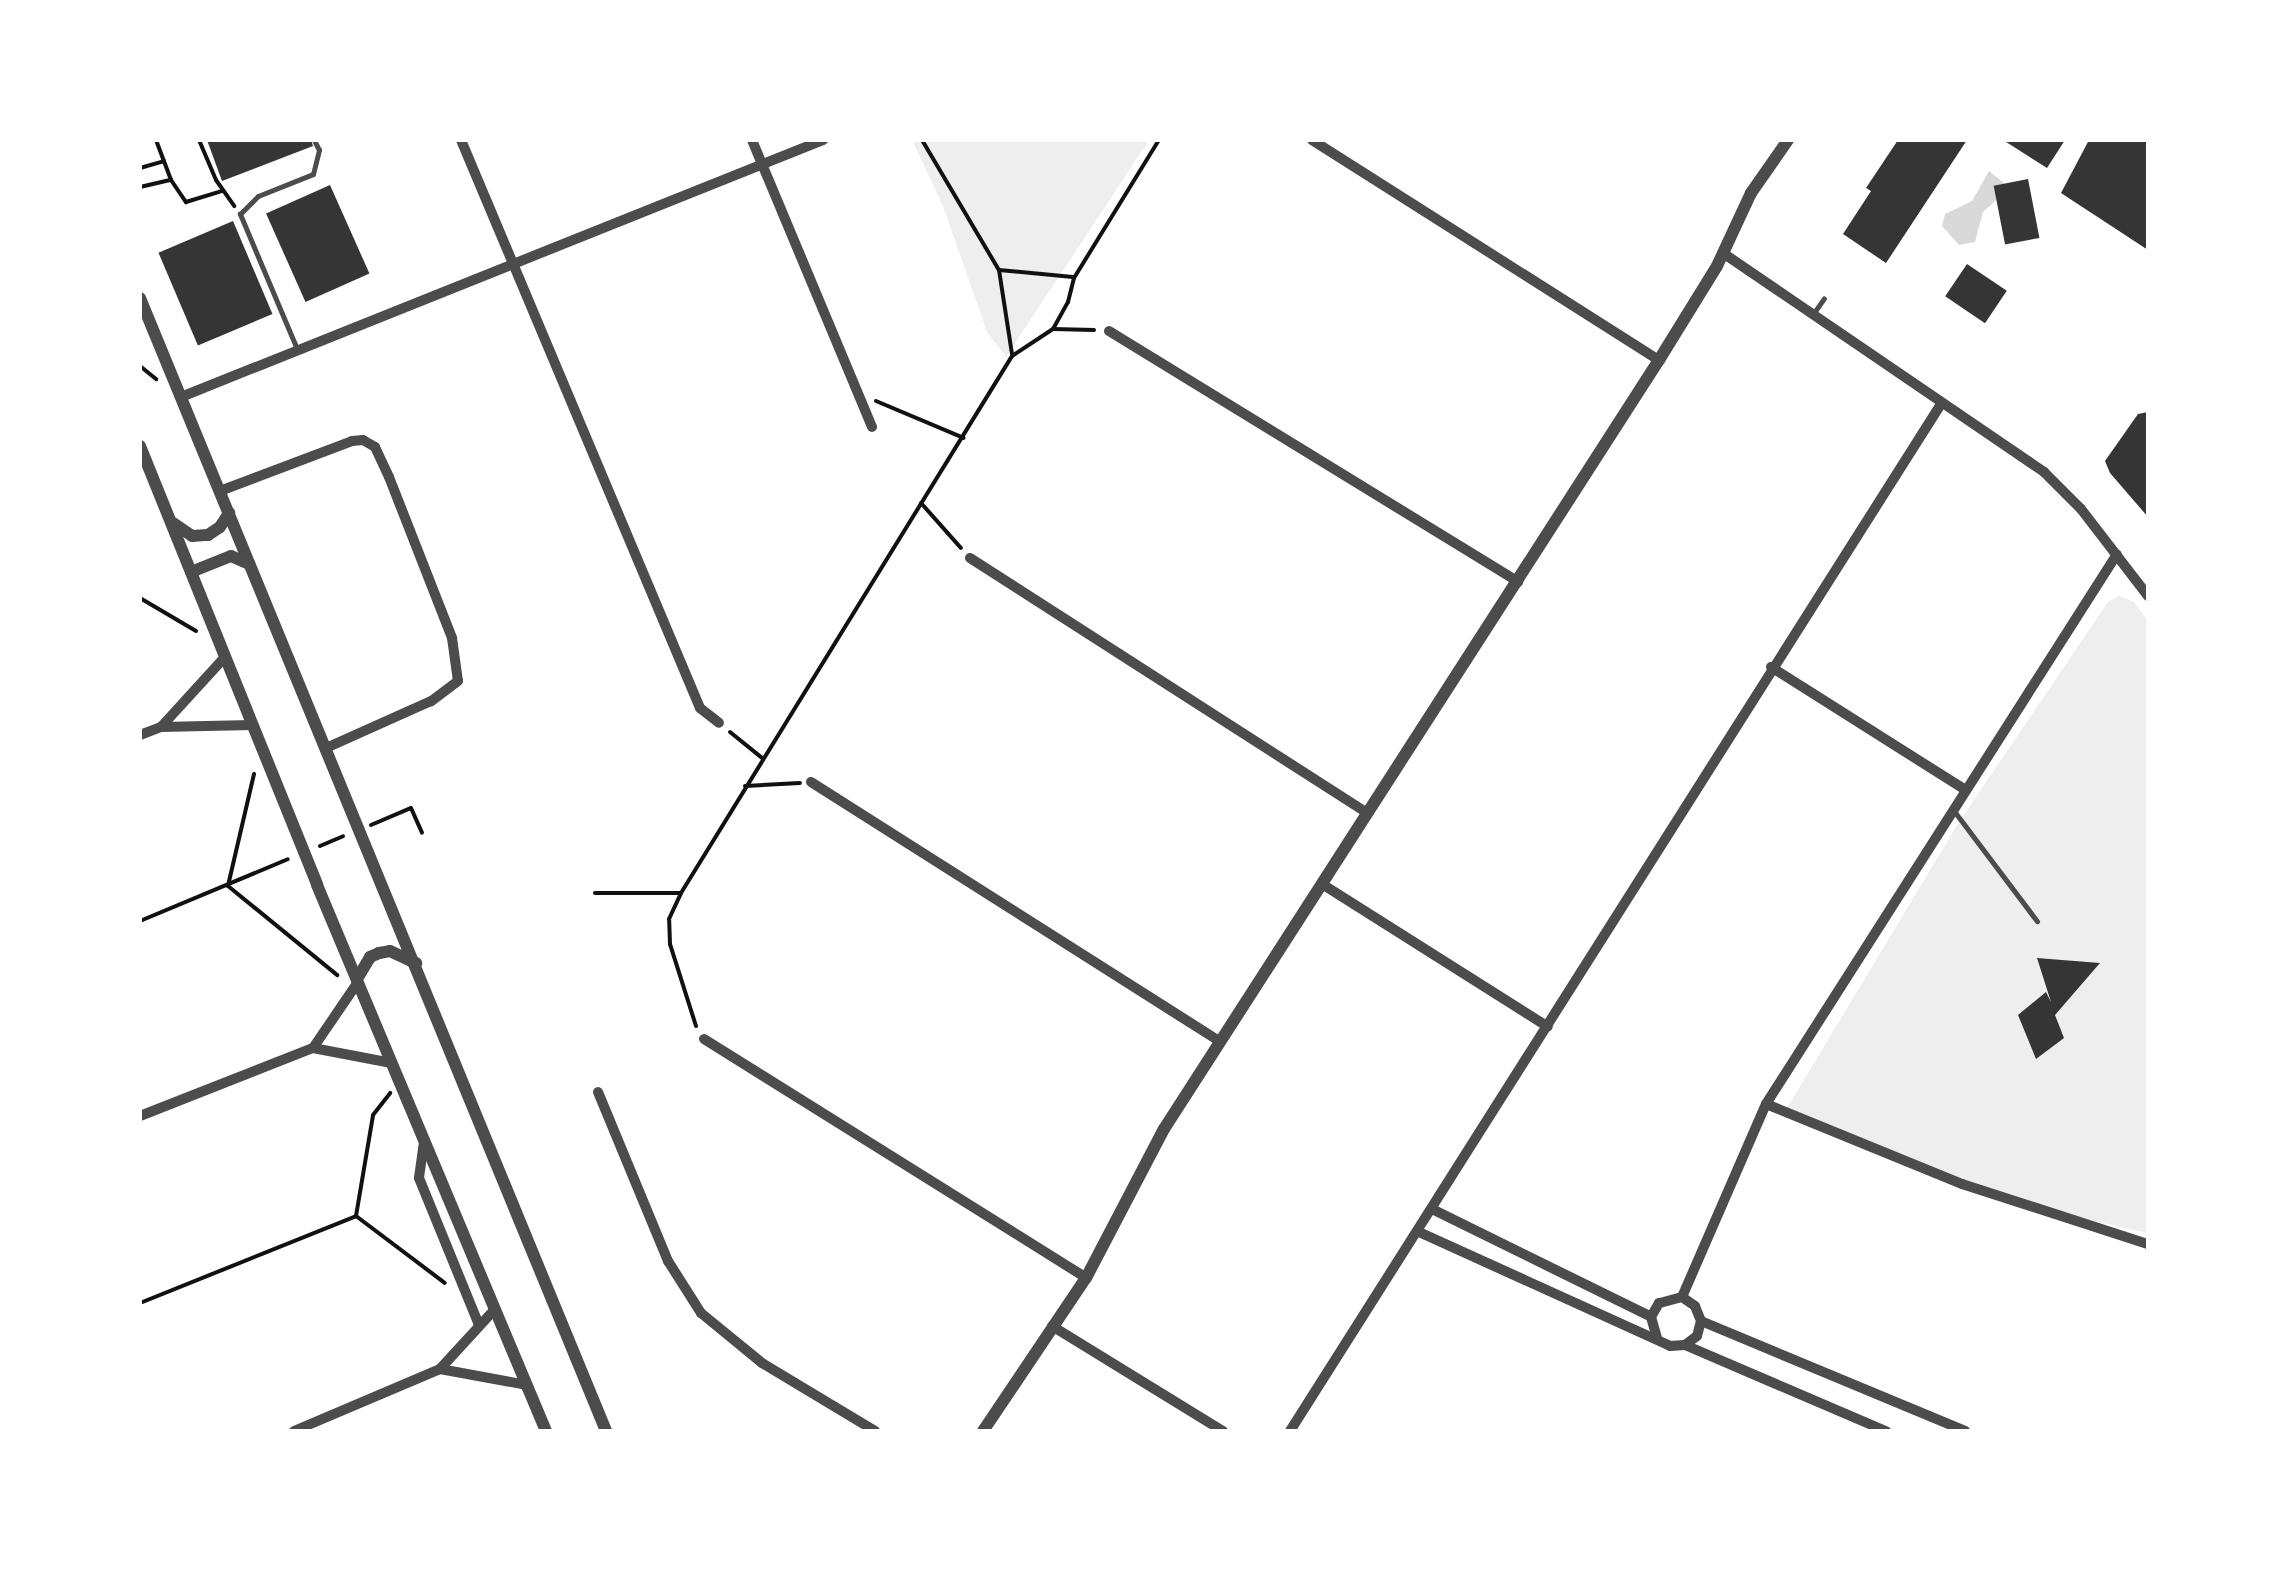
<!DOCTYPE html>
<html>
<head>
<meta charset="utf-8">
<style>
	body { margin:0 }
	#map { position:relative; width:2288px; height:1571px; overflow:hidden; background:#fff; font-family:"PT Sans Narrow",sans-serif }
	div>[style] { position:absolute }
	.green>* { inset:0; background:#eee }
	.water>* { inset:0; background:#d9d9d9 }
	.building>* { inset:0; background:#353535; transform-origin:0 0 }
	.path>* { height:4px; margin:-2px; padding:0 2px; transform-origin:2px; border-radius:2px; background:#111 }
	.service>* { height:5px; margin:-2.5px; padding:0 2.5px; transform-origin:2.5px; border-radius:2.5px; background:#4c4c4c }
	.minor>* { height:10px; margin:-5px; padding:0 5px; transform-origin:5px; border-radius:5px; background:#4c4c4c }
	.tertiary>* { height:12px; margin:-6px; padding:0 6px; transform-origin:6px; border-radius:6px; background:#4c4c4c }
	span { translate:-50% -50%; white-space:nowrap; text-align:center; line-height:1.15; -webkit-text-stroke:8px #fff; paint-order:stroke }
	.frame { position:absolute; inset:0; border:142px solid #fff; pointer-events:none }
</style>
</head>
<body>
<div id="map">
	<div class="green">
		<i style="clip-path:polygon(912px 140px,1149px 140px,1006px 357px,987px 332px,943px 206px)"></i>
		<i style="clip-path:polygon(2119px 596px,2134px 602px,2148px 621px,2148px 1233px,2003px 1201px,1784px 1113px,1959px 822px,2108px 602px)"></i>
	</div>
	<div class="water">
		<i style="clip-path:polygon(1989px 171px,2004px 183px,2002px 195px,1983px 212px,1975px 242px,1959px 245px,1942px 226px,1945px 214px,1972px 201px)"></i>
	</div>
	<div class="building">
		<i style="clip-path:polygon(207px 140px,311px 140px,313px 146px,222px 181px)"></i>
		<i style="clip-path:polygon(1898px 140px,1967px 140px,1886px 263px,1843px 234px,1871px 191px,1866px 188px)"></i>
		<i style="clip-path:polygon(2003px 140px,2065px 140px,2047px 168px)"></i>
		<i style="clip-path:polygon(2089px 140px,2148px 140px,2148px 250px,2061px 193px)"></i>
		<i style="left:2028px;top:179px;width:60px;height:35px;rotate:79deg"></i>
		<i style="left:330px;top:185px;width:97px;height:70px;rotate:66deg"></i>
		<i style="left:233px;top:221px;width:101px;height:81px;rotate:67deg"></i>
		<i style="left:1967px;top:264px;width:48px;height:39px;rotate:34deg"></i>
		<i style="clip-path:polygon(2148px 412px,2148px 517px,2110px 473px,2105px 461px,2138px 414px)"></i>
		<i style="clip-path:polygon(2037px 958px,2100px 963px,2055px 1015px,2064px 1038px,2036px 1059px,2018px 1015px,2046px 992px,2051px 1002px)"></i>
	</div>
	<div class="path">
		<i style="left:156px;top:140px;width:43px;rotate:69.4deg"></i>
		<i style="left:199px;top:140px;width:43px;rotate:67deg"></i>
		<i style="left:216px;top:180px;width:32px;rotate:55deg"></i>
		<i style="left:922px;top:140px;width:151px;rotate:59.4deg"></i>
		<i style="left:999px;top:270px;width:74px;rotate:5.4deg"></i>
		<i style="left:140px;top:168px;width:25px;rotate:-16deg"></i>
		<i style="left:140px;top:187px;width:32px;rotate:-13deg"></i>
		<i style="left:171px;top:180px;width:27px;rotate:56deg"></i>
		<i style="left:186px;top:202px;width:38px;rotate:-17deg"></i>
		<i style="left:999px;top:270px;width:85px;rotate:81.2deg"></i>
		<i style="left:1053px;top:329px;width:41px;rotate:1.4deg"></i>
		<i style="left:140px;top:366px;width:21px;rotate:39deg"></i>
		<i style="left:876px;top:401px;width:95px;rotate:22.8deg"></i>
		<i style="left:921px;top:503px;width:60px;rotate:48.4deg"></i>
		<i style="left:140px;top:598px;width:65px;rotate:30.5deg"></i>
		<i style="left:730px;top:732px;width:40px;rotate:39deg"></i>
		<i style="left:254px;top:774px;width:115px;rotate:103.1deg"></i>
		<i style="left:228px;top:886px;width:141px;rotate:39.2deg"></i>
		<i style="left:745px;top:786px;width:55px;rotate:-3.1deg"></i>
		<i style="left:371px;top:825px;width:43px;rotate:-23deg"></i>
		<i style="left:411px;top:808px;width:27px;rotate:66deg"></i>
		<i style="left:320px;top:846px;width:25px;rotate:-23deg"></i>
		<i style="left:595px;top:893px;width:85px"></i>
		<i style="left:140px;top:921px;width:160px;rotate:-22.7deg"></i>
		<i style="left:696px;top:1026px;width:86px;rotate:-107.6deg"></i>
		<i style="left:670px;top:944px;width:25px;rotate:-92deg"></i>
		<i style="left:669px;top:919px;width:29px;rotate:-65deg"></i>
		<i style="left:681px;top:893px;width:631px;rotate:-58.35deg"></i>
		<i style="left:1012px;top:356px;width:49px;rotate:-33.4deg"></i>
		<i style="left:1053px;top:329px;width:31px;rotate:-61deg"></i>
		<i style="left:1068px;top:302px;width:25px;rotate:-76deg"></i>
		<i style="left:1074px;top:278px;width:162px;rotate:-58.4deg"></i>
		<i style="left:356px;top:1216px;width:102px;rotate:-80.4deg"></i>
		<i style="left:373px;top:1115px;width:28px;rotate:-52deg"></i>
		<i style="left:140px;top:1303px;width:233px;rotate:-21.9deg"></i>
		<i style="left:356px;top:1216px;width:111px;rotate:37deg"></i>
	</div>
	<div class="service">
		<i style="left:1813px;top:314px;width:19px;rotate:-55deg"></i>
		<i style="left:297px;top:349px;width:147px;rotate:-112.9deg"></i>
		<i style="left:240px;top:214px;width:25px;rotate:-45deg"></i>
		<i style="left:258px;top:196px;width:59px;rotate:-21.8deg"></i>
		<i style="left:313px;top:174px;width:25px;rotate:-76deg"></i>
		<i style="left:319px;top:150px;width:11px;rotate:-117deg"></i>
		<i style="left:1954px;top:811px;width:138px;rotate:53deg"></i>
	</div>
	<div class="minor">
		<i style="left:461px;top:140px;width:616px;rotate:67.18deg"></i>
		<i style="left:700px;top:708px;width:24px;rotate:38deg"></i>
		<i style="left:752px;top:140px;width:311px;rotate:67.3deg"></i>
		<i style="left:1312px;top:140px;width:411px;rotate:32.4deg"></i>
		<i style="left:1723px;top:253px;width:389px;rotate:34.3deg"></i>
		<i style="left:2044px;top:472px;width:52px;rotate:45deg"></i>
		<i style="left:2081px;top:509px;width:110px;rotate:52.4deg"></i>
		<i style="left:1109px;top:331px;width:480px;rotate:31.5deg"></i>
		<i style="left:181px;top:397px;width:692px;rotate:-21.82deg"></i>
		<i style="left:220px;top:491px;width:141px;rotate:-20.7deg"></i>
		<i style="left:352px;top:441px;width:11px;rotate:-5deg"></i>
		<i style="left:363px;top:440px;width:14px;rotate:30deg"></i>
		<i style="left:375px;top:447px;width:33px;rotate:65deg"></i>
		<i style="left:389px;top:477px;width:173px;rotate:68.6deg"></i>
		<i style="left:452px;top:638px;width:43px;rotate:82.1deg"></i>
		<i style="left:458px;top:681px;width:34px;rotate:143deg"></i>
		<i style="left:431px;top:701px;width:115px;rotate:155.9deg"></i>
		<i style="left:970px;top:558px;width:470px;rotate:32.7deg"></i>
		<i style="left:1771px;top:667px;width:228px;rotate:32.3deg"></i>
		<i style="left:161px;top:727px;width:95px;rotate:-47.6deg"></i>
		<i style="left:140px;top:735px;width:22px;rotate:-21deg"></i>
		<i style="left:161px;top:727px;width:91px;rotate:-1.3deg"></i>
		<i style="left:811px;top:782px;width:485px;rotate:32.4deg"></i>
		<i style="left:1322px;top:884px;width:267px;rotate:32.3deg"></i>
		<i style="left:704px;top:1039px;width:451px;rotate:32deg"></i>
		<i style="left:313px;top:1048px;width:80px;rotate:-55.7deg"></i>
		<i style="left:598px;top:1092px;width:183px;rotate:67.5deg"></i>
		<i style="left:668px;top:1261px;width:62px;rotate:57.6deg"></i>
		<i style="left:701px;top:1313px;width:79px;rotate:39.3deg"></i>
		<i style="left:762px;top:1363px;width:132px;rotate:31deg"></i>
		<i style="left:1766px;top:1104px;width:212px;rotate:22.2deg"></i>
		<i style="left:1962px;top:1184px;width:195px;rotate:17.9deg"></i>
		<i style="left:140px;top:1116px;width:186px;rotate:-21.5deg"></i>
		<i style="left:313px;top:1048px;width:80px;rotate:10.8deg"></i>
		<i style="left:424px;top:1142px;width:36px;rotate:98deg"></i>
		<i style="left:419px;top:1178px;width:159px;rotate:67.8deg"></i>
		<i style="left:1434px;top:1210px;width:242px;rotate:26.2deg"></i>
		<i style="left:1419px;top:1232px;width:276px;rotate:24.4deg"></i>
		<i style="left:1670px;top:1346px;width:15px;rotate:-4deg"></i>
		<i style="left:1685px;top:1345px;width:15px;rotate:-37deg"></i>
		<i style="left:1697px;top:1336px;width:16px;rotate:-75deg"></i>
		<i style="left:1701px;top:1321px;width:16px;rotate:-112deg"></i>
		<i style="left:1695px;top:1306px;width:16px;rotate:-145deg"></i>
		<i style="left:1682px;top:1297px;width:24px;rotate:165deg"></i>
		<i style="left:1659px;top:1303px;width:16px;rotate:120deg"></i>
		<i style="left:1651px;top:1317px;width:22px;rotate:74deg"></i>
		<i style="left:1682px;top:1297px;width:210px;rotate:-66.5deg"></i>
		<i style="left:1766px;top:1104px;width:652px;rotate:-57.45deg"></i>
		<i style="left:1701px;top:1321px;width:286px;rotate:22.6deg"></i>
		<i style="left:1052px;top:1326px;width:201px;rotate:31.6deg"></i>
		<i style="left:1685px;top:1345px;width:219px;rotate:23.2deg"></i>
		<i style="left:440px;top:1369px;width:88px;rotate:10.4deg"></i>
		<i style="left:294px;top:1431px;width:159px;rotate:-23deg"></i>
		<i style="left:440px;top:1369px;width:81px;rotate:-47.5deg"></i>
		<i style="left:1290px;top:1431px;width:1216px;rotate:-57.63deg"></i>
	</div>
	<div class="tertiary">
		<i style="left:140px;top:298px;width:1225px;rotate:67.64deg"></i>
		<i style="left:140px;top:446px;width:473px;rotate:68deg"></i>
		<i style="left:317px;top:885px;width:592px;rotate:67.25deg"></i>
		<i style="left:173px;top:523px;width:23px;rotate:34deg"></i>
		<i style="left:192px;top:536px;width:16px;rotate:-4deg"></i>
		<i style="left:208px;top:535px;width:14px;rotate:-34deg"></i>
		<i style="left:220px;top:527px;width:17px;rotate:-57deg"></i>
		<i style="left:191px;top:572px;width:43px;rotate:-21.8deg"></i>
		<i style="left:231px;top:556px;width:20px;rotate:24deg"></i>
		<i style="left:357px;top:979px;width:26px;rotate:-59deg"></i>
		<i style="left:370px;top:957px;width:10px;rotate:-24deg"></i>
		<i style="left:379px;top:953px;width:11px;rotate:-10deg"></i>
		<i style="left:390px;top:951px;width:29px;rotate:25deg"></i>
		<i style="left:983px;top:1431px;width:184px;rotate:-56.1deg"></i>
		<i style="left:1086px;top:1278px;width:168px;rotate:-62.4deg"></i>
		<i style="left:1164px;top:1129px;width:915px;rotate:-57.23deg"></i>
		<i style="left:1659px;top:360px;width:110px;rotate:-58.3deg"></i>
		<i style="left:1717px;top:266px;width:81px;rotate:-65deg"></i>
		<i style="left:1751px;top:193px;width:65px;rotate:-55.1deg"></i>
	</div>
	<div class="frame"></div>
</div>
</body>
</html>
